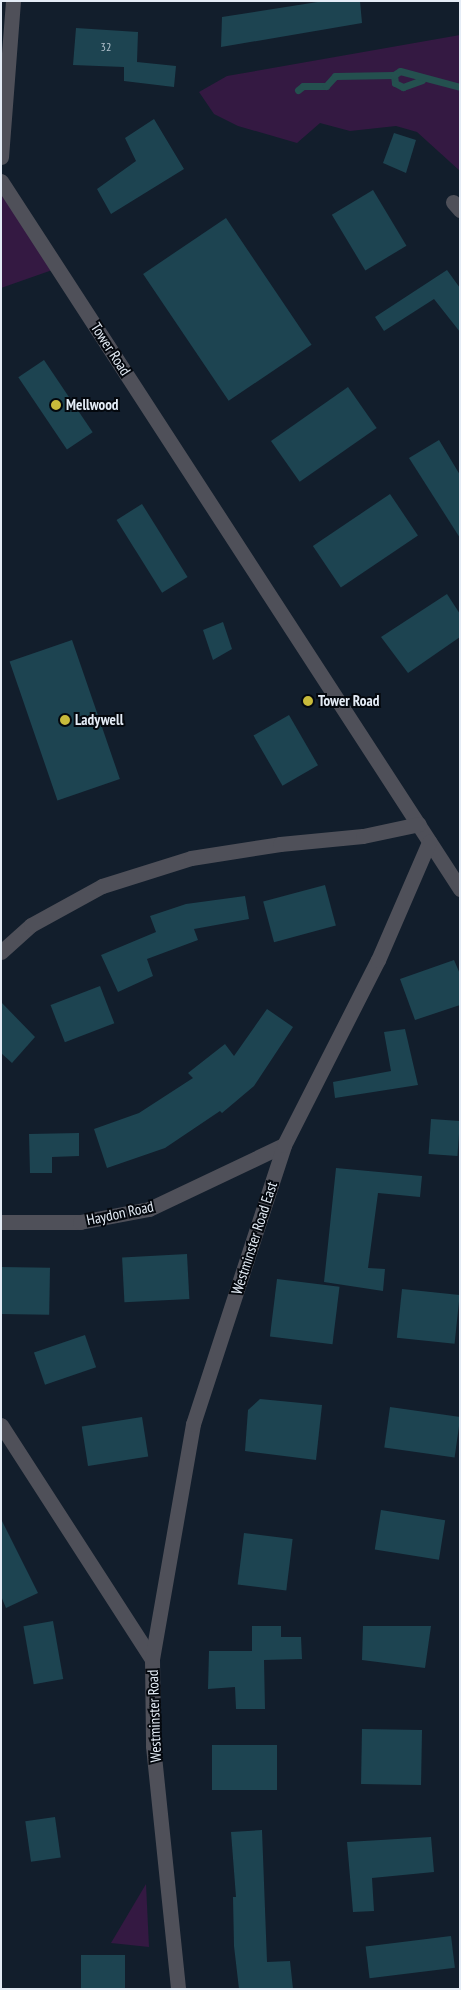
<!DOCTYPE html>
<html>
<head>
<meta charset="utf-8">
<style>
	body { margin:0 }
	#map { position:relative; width:461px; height:1990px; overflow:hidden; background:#121e2c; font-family:"PT Sans Narrow",sans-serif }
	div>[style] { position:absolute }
	.green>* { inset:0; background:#341942 }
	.stream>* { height:7px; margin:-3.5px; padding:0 3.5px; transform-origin:3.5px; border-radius:3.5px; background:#24504f }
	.building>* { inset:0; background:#1d4451; transform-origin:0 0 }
	.minor>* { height:15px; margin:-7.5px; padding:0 7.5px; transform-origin:7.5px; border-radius:7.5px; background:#4f5059 }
	.dots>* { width:14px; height:14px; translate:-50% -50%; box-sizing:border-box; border:2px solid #04080e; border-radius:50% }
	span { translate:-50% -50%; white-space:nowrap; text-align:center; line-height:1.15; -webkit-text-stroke:4px #04080e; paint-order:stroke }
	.number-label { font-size:12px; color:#b2c2cd }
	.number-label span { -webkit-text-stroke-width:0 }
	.street-label { font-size:15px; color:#e4ecf6 }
	.poi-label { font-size:15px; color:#e4ecf6; font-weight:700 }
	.left { translate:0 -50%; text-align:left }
	.frame { position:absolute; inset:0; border:2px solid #e4ecf6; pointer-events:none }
</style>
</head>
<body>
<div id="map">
	<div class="green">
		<i style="clip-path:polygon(460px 35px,460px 171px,417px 132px,396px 126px,350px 131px,320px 123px,297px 143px,238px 126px,214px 114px,199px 92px,227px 76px)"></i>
		<i style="clip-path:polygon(1px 181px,58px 268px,1px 288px)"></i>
		<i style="clip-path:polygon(146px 1884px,149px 1947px,111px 1943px)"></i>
	</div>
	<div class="stream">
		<i style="left:394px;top:75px;width:8px;rotate:83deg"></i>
		<i style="left:395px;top:83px;width:9px;rotate:27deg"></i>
		<i style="left:403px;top:87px;width:20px;rotate:-20deg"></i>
		<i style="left:298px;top:90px;width:6px;rotate:-39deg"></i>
		<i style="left:303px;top:86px;width:23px"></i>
		<i style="left:326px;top:86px;width:13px;rotate:-48deg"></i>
		<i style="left:335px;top:76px;width:59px;rotate:-1deg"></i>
		<i style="left:394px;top:75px;width:7px;rotate:-34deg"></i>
		<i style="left:400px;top:71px;width:62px;rotate:14.9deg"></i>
	</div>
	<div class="building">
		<i style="clip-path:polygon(324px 1px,360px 1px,362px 23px,221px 47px,222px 17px)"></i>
		<i style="clip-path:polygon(76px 28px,138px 32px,137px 62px,176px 66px,174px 87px,124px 81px,124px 67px,73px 65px)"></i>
		<i style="clip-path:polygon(154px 119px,184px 169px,111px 214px,97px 189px,136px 161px,125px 138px)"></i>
		<i style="clip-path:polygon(394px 133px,416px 140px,406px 173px,383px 163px)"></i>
		<i style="left:373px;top:190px;width:65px;height:48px;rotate:59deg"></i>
		<i style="left:226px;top:218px;width:153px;height:100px;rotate:56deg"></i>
		<i style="clip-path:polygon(447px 270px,460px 288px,460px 332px,434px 299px,384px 331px,375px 317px)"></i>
		<i style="left:44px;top:360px;width:87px;height:31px;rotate:56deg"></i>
		<i style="left:348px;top:387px;width:50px;height:94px;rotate:55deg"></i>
		<i style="clip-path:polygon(439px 440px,460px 475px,460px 538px,409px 458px)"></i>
		<i style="left:390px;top:494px;width:50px;height:93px;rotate:56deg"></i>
		<i style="left:142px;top:504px;width:86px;height:30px;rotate:58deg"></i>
		<i style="clip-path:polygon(447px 594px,460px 614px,460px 637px,408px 673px,381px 637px)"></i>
		<i style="clip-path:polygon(223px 622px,232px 649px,213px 660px,203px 630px)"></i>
		<i style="left:72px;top:640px;width:147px;height:66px;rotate:71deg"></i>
		<i style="left:289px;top:715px;width:58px;height:41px;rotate:60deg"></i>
		<i style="left:325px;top:885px;width:42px;height:64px;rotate:75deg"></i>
		<i style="clip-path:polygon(245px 896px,249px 919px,194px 929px,198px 940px,147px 959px,153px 976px,118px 992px,101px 955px,156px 932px,150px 916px,186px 904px)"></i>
		<i style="clip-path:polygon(454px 960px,460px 974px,460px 1005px,415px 1020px,400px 979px)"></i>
		<i style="left:100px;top:986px;width:40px;height:53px;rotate:69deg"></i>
		<i style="clip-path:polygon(1px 1002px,35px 1037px,12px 1063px,1px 1053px)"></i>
		<i style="clip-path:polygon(267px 1009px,293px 1027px,254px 1086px,222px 1113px,220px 1111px,165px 1148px,107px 1168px,94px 1129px,139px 1113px,193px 1078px,188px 1073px,225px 1044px,234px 1056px)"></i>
		<i style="clip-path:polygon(405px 1029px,418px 1085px,335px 1098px,333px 1082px,391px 1071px,384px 1032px)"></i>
		<i style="left:431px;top:1119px;width:29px;height:35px;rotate:4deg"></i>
		<i style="clip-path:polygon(79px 1133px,79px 1156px,52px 1157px,52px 1173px,30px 1173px,29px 1134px)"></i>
		<i style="clip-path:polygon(336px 1168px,422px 1176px,420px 1197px,378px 1193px,368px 1268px,385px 1269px,383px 1291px,324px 1282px)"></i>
		<i style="left:187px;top:1254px;width:45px;height:65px;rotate:87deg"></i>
		<i style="left:1px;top:1267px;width:49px;height:47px;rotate:1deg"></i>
		<i style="left:277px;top:1279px;width:63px;height:58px;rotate:7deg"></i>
		<i style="left:402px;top:1289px;width:58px;height:49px;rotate:6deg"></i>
		<i style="left:85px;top:1335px;width:34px;height:54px;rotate:71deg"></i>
		<i style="clip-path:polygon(260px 1399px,322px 1405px,316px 1460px,245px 1451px,248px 1410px)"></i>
		<i style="left:390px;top:1407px;width:71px;height:41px;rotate:8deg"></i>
		<i style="left:142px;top:1417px;width:40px;height:61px;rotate:81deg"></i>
		<i style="left:381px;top:1510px;width:65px;height:40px;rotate:9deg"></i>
		<i style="clip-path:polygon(1px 1519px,38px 1593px,6px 1608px,1px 1596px)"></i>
		<i style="left:244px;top:1533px;width:49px;height:52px;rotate:7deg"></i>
		<i style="left:53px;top:1621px;width:59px;height:30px;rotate:80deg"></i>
		<i style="clip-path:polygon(252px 1626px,281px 1626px,281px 1637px,301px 1637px,302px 1659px,264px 1660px,265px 1709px,236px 1709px,235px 1687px,208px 1689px,209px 1651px,252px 1651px)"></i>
		<i style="clip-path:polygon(363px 1626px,431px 1626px,425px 1668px,362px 1660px)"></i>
		<i style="left:362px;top:1729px;width:60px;height:55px;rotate:1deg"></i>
		<i style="left:212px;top:1745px;width:65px;height:45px"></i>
		<i style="left:55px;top:1817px;width:41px;height:30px;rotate:82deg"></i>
		<i style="clip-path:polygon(262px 1830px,267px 1962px,290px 1961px,293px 1989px,239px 1989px,234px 1946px,233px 1897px,236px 1897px,231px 1832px)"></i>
		<i style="clip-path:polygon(431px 1837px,434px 1872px,372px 1878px,374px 1911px,353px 1912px,347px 1842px)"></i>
		<i style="left:451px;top:1936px;width:32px;height:86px;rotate:83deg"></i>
		<i style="left:125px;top:1955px;width:34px;height:44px;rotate:90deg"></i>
	</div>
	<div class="minor">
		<i style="left:1px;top:157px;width:156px;rotate:-85.6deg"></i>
		<i style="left:1px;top:181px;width:844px;rotate:57.04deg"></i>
		<i style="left:453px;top:202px;width:11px;rotate:49deg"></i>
		<i style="left:1px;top:952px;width:40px;rotate:-42deg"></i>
		<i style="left:31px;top:925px;width:81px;rotate:-28.8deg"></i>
		<i style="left:102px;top:886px;width:93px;rotate:-17.5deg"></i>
		<i style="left:191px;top:858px;width:90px;rotate:-8.9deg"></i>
		<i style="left:280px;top:844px;width:83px;rotate:-5.5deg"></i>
		<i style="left:363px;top:836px;width:57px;rotate:-12.1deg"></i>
		<i style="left:1px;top:1222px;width:79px"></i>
		<i style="left:80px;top:1222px;width:70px;rotate:-10.7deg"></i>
		<i style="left:149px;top:1209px;width:149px;rotate:-25.4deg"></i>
		<i style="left:1px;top:1425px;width:278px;rotate:57.2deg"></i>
		<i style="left:152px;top:1659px;width:87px;rotate:89.3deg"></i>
		<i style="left:153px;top:1746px;width:244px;rotate:84.1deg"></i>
		<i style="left:152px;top:1659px;width:239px;rotate:-80.1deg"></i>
		<i style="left:193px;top:1424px;width:293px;rotate:-71.9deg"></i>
		<i style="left:284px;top:1145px;width:208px;rotate:-63.1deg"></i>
		<i style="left:378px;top:960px;width:129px;rotate:-66.6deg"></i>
	</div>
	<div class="dots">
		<i style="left:56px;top:405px;background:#c8bb3b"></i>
		<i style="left:308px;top:701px;background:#c8bb3b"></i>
		<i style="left:65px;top:720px;background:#c8bb3b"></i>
	</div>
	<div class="number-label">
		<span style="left:106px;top:47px">32</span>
	</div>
	<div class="street-label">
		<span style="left:111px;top:349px;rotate:57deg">Tower Road</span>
		<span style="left:120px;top:1213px;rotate:-12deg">Haydon Road</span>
		<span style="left:254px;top:1238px;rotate:-72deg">Westminster Road East</span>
		<span style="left:154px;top:1716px;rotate:-92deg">Westminster Road</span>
	</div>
	<div class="poi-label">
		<span class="left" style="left:66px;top:405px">Mellwood</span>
		<span class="left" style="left:318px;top:701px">Tower Road</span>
		<span class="left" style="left:75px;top:720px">Ladywell</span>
	</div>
	<div class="frame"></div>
</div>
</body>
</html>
